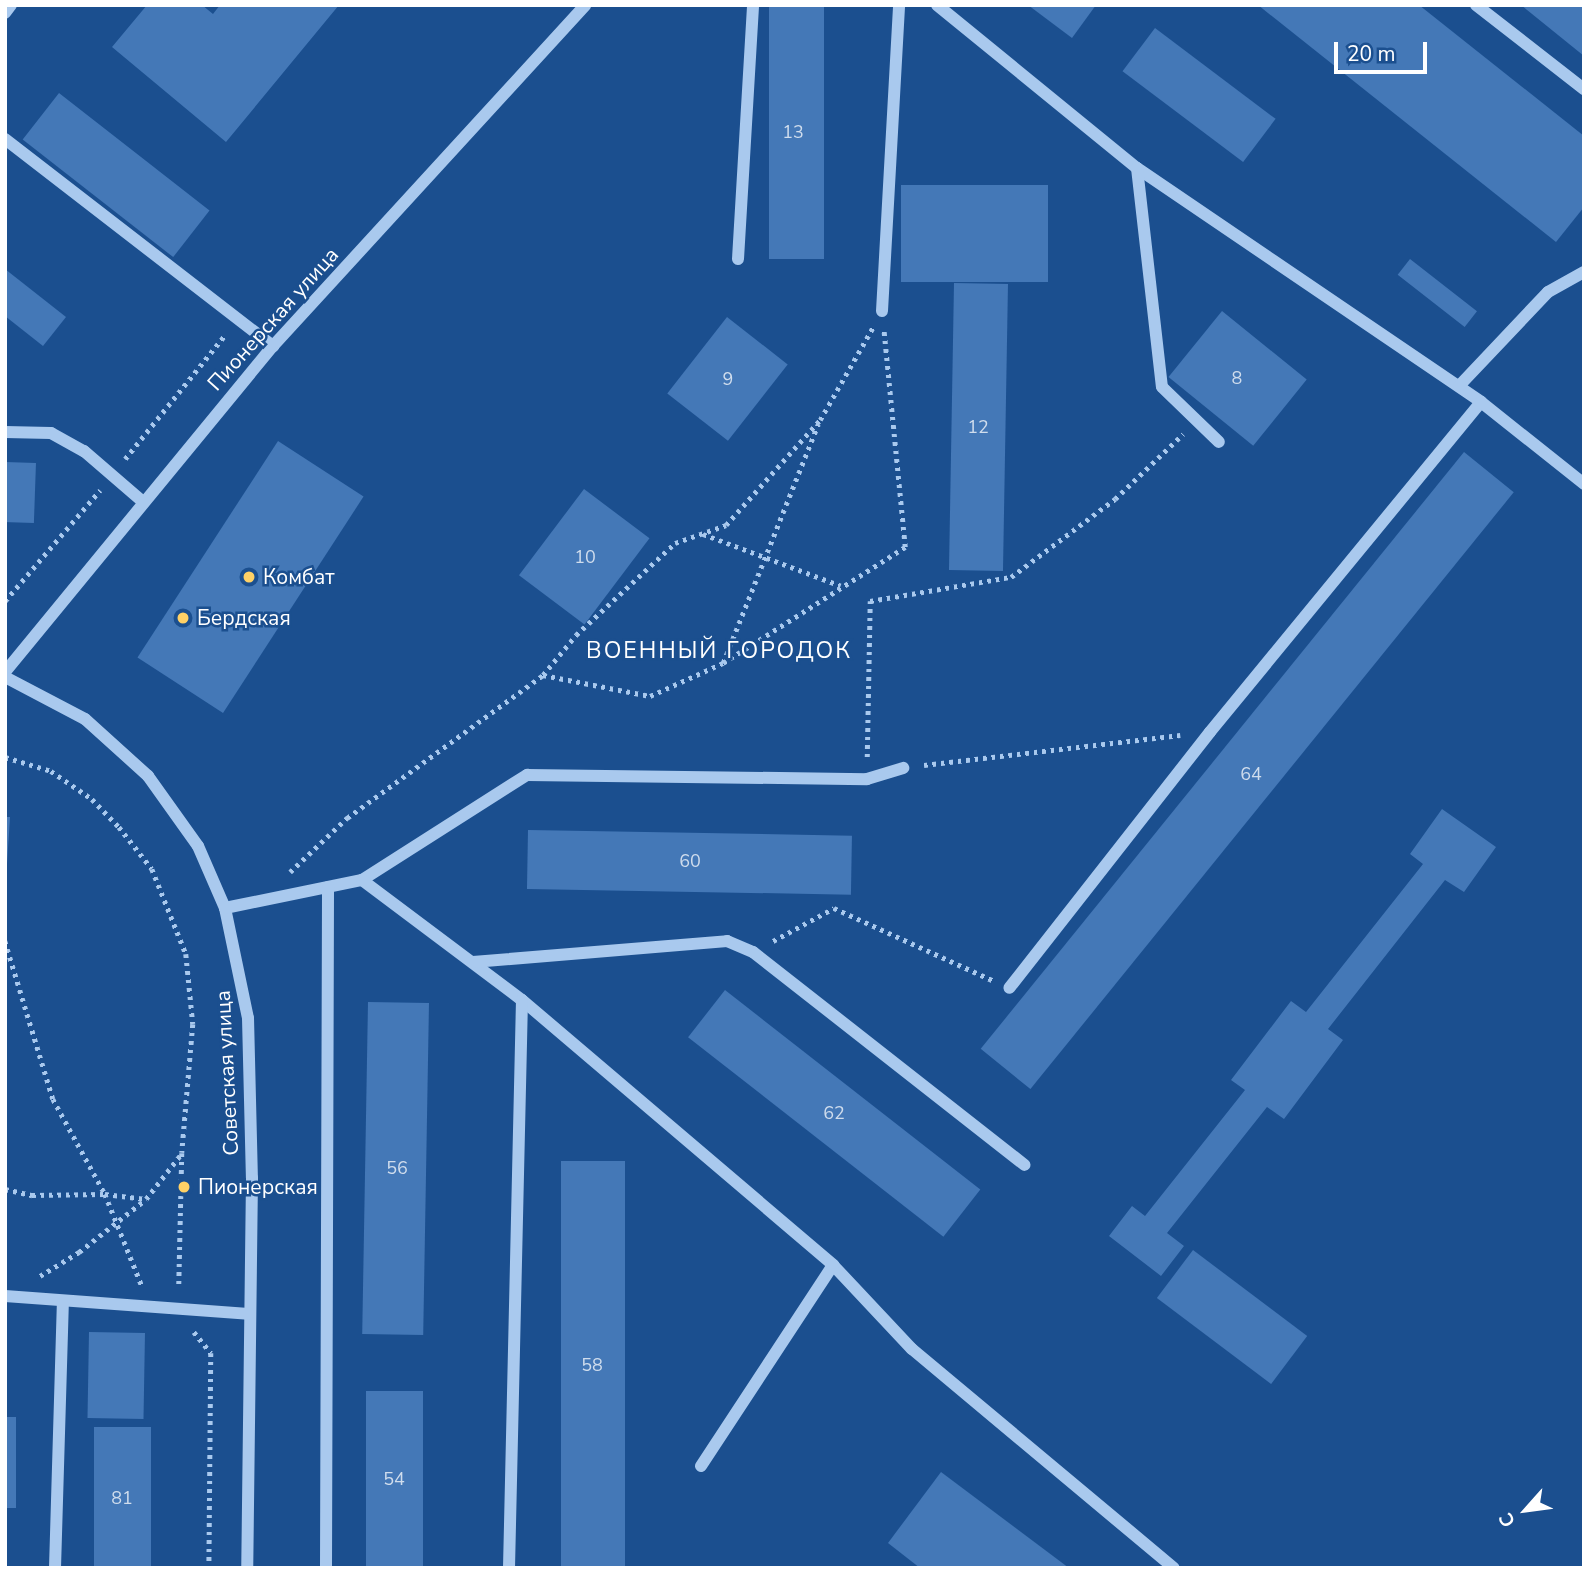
<!DOCTYPE html>
<html>
<head>
<meta charset="utf-8">
<style>
	body { margin:0 }
	#map { position:relative; width:1589px; height:1573px; overflow:hidden; background:#1b4f8f; font-family:"Nunito Sans",sans-serif }
	div>[style] { position:absolute }
	.building>* { inset:0; background:#4478b7; transform-origin:0 0 }
	.path>* { height:4.5px; margin-top:-2.25px; transform-origin:0; background:repeating-linear-gradient(90deg,#a9c9ee 0 3.5px,transparent 0 8.5px) }
	.minor>* { height:12px; margin:-6px; padding:0 6px; transform-origin:6px; border-radius:6px; background:#a9c9ee }
	.dots>* { width:19px; height:19px; translate:-50% -50%; box-sizing:border-box; border:4px solid #1b4f8f; border-radius:50% }
	span { translate:-50% -50%; white-space:nowrap; text-align:center; line-height:1.15; -webkit-text-stroke:5px #1b4f8f; paint-order:stroke }
	.number-label { font-size:18px; color:#d0dded }
	.number-label span { -webkit-text-stroke-width:0 }
	.street-label { font-size:21px; color:#fff }
	.poi-label { font-size:21px; color:#fff }
	.left { translate:0 -50%; text-align:left }
	.neighbourhood-label { font-size:23px; color:#fff; letter-spacing:2px }
	.frame { position:absolute; inset:0; border:7px solid #fff; pointer-events:none }
	.north { position:absolute; left:1491px; top:1475px; width:70px; height:70px; -webkit-text-stroke:5px #1b4f8f; paint-order:stroke; rotate:242deg; font-size:19px; font-weight:700; line-height:28px; text-align:center; color:#fff }
	.north::after { content:''; display:block; margin:auto; width:24px; height:32px; background:#fff; clip-path:polygon(50% 0,100% 100%,50% 72%,0 100%) }
	.scale { position:absolute; left:1334px; top:42px; width:93px; height:32px; box-sizing:border-box; border:4px solid #fff; border-top:0; padding-left:9px; font-size:21px; line-height:24px; white-space:nowrap; color:#fff; -webkit-text-stroke:5px #1b4f8f; paint-order:stroke }
</style>
</head>
<body>
<div id="map">
	<div class="building">
		<i style="clip-path:polygon(147px 5px,202px 5px,213px 14px,220px 5px,339px 5px,226px 142px,112px 47px)"></i>
		<i style="left:769px;top:5px;width:55px;height:254px"></i>
		<i style="clip-path:polygon(1028px 5px,1096px 5px,1072px 38px)"></i>
		<i style="clip-path:polygon(1258px 5px,1419px 5px,1584px 136px,1584px 207px,1556px 242px)"></i>
		<i style="clip-path:polygon(1521px 5px,1584px 5px,1584px 56px)"></i>
		<i style="left:1155px;top:28px;width:151px;height:54px;rotate:37deg"></i>
		<i style="left:59px;top:93px;width:191px;height:59px;rotate:38deg"></i>
		<i style="left:901px;top:185px;width:147px;height:97px"></i>
		<i style="left:1410px;top:259px;width:85px;height:20px;rotate:38deg"></i>
		<i style="clip-path:polygon(5px 269px,66px 317px,43px 346px,5px 316px)"></i>
		<i style="left:954px;top:283px;width:54px;height:287px;rotate:1deg"></i>
		<i style="left:1222px;top:311px;width:109px;height:85px;rotate:39deg"></i>
		<i style="left:727px;top:317px;width:77px;height:97px;rotate:38deg"></i>
		<i style="left:278px;top:441px;width:102px;height:258px;rotate:33deg"></i>
		<i style="left:1464px;top:452px;width:64px;height:768px;rotate:39deg"></i>
		<i style="left:5px;top:462px;width:31px;height:60px;rotate:2deg"></i>
		<i style="left:584px;top:489px;width:82px;height:108px;rotate:37deg"></i>
		<i style="clip-path:polygon(1442px 809px,1496px 847px,1464px 892px,1445px 880px,1328px 1029px,1343px 1040px,1284px 1119px,1267px 1107px,1167px 1233px,1184px 1246px,1161px 1276px,1109px 1236px,1132px 1206px,1145px 1216px,1245px 1090px,1231px 1080px,1291px 1001px,1306px 1012px,1423px 864px,1410px 854px)"></i>
		<i style="clip-path:polygon(5px 817px,10px 817px,7px 864px,5px 864px)"></i>
		<i style="left:528px;top:830px;width:324px;height:59px;rotate:1deg"></i>
		<i style="left:725px;top:990px;width:324px;height:60px;rotate:38deg"></i>
		<i style="left:368px;top:1002px;width:61px;height:332px;rotate:1deg"></i>
		<i style="left:561px;top:1161px;width:64px;height:407px"></i>
		<i style="left:1193px;top:1250px;width:143px;height:60px;rotate:37deg"></i>
		<i style="left:89px;top:1332px;width:56px;height:86px;rotate:1deg"></i>
		<i style="left:366px;top:1391px;width:57px;height:177px"></i>
		<i style="left:5px;top:1417px;width:11px;height:91px"></i>
		<i style="left:94px;top:1427px;width:57px;height:141px"></i>
		<i style="clip-path:polygon(941px 1472px,1069px 1568px,920px 1568px,888px 1543px)"></i>
	</div>
	<div class="path">
		<i style="left:125px;top:459px;width:159px;rotate:-51.1deg"></i>
		<i style="left:703px;top:534px;width:147px;rotate:20.6deg"></i>
		<i style="left:5px;top:601px;width:146px;rotate:-49.4deg"></i>
		<i style="left:723px;top:663px;width:257px;rotate:-68.3deg"></i>
		<i style="left:543px;top:675px;width:109px;rotate:11.1deg"></i>
		<i style="left:650px;top:696px;width:80px;rotate:-24.3deg"></i>
		<i style="left:723px;top:663px;width:216px;rotate:-32.5deg"></i>
		<i style="left:905px;top:547px;width:217px;rotate:-95.6deg"></i>
		<i style="left:5px;top:757px;width:48px;rotate:16.9deg"></i>
		<i style="left:51px;top:771px;width:50px;rotate:34.3deg"></i>
		<i style="left:92px;top:799px;width:39px;rotate:46deg"></i>
		<i style="left:119px;top:827px;width:53px;rotate:51.8deg"></i>
		<i style="left:152px;top:869px;width:92px;rotate:68.2deg"></i>
		<i style="left:186px;top:954px;width:70px;rotate:84.3deg"></i>
		<i style="left:193px;top:1024px;width:129px;rotate:94.9deg"></i>
		<i style="left:182px;top:1153px;width:134px;rotate:91.3deg"></i>
		<i style="left:867px;top:757px;width:156px;rotate:-88.9deg"></i>
		<i style="left:870px;top:601px;width:143px;rotate:-9.7deg"></i>
		<i style="left:1011px;top:577px;width:130px;rotate:-36.9deg"></i>
		<i style="left:1115px;top:499px;width:94px;rotate:-43.7deg"></i>
		<i style="left:924px;top:765px;width:258px;rotate:-6.7deg"></i>
		<i style="left:290px;top:872px;width:79px;rotate:-43.5deg"></i>
		<i style="left:347px;top:818px;width:243px;rotate:-36.1deg"></i>
		<i style="left:543px;top:675px;width:52px;rotate:-50.5deg"></i>
		<i style="left:576px;top:635px;width:135px;rotate:-42.9deg"></i>
		<i style="left:675px;top:543px;width:54px;rotate:-19.4deg"></i>
		<i style="left:726px;top:525px;width:141px;rotate:-48.2deg"></i>
		<i style="left:820px;top:420px;width:107px;rotate:-60.3deg"></i>
		<i style="left:5px;top:941px;width:165px;rotate:73.1deg"></i>
		<i style="left:53px;top:1099px;width:108px;rotate:61.3deg"></i>
		<i style="left:105px;top:1194px;width:99px;rotate:68.1deg"></i>
		<i style="left:773px;top:941px;width:69px;rotate:-28.4deg"></i>
		<i style="left:834px;top:908px;width:174px;rotate:24.5deg"></i>
		<i style="left:5px;top:1189px;width:28px;rotate:13deg"></i>
		<i style="left:32px;top:1195px;width:73px;rotate:-0.8deg"></i>
		<i style="left:105px;top:1194px;width:41px;rotate:7deg"></i>
		<i style="left:40px;top:1276px;width:46px;rotate:-31.6deg"></i>
		<i style="left:79px;top:1252px;width:85px;rotate:-38.3deg"></i>
		<i style="left:146px;top:1199px;width:58px;rotate:-52deg"></i>
		<i style="left:194px;top:1332px;width:27px;rotate:51deg"></i>
		<i style="left:211px;top:1353px;width:215px;rotate:90.5deg"></i>
	</div>
	<div class="minor">
		<i style="left:937px;top:5px;width:258px;rotate:39.2deg"></i>
		<i style="left:1137px;top:168px;width:416px;rotate:34.2deg"></i>
		<i style="left:1481px;top:402px;width:427px;rotate:129.4deg"></i>
		<i style="left:1210px;top:732px;width:325px;rotate:128.1deg"></i>
		<i style="left:1476px;top:5px;width:137px;rotate:37.9deg"></i>
		<i style="left:5px;top:13px;width:10px;rotate:-53deg"></i>
		<i style="left:5px;top:139px;width:339px;rotate:37.7deg"></i>
		<i style="left:1137px;top:168px;width:220px;rotate:83.5deg"></i>
		<i style="left:1162px;top:387px;width:79px;rotate:44deg"></i>
		<i style="left:738px;top:259px;width:254px;rotate:-86.6deg"></i>
		<i style="left:882px;top:311px;width:306px;rotate:-86.8deg"></i>
		<i style="left:1459px;top:386px;width:129px;rotate:-46.6deg"></i>
		<i style="left:1548px;top:292px;width:41px;rotate:-29.1deg"></i>
		<i style="left:1481px;top:402px;width:132px;rotate:38.5deg"></i>
		<i style="left:5px;top:432px;width:46px;rotate:1.2deg"></i>
		<i style="left:51px;top:433px;width:38px;rotate:29deg"></i>
		<i style="left:84px;top:451px;width:77px;rotate:40.8deg"></i>
		<i style="left:5px;top:672px;width:422px;rotate:-50.6deg"></i>
		<i style="left:273px;top:346px;width:462px;rotate:-47.5deg"></i>
		<i style="left:5px;top:677px;width:90px;rotate:27.7deg"></i>
		<i style="left:85px;top:719px;width:85px;rotate:42.1deg"></i>
		<i style="left:148px;top:776px;width:86px;rotate:54.5deg"></i>
		<i style="left:198px;top:846px;width:68px;rotate:66.5deg"></i>
		<i style="left:225px;top:908px;width:112px;rotate:78.2deg"></i>
		<i style="left:248px;top:1018px;width:160px;rotate:88.6deg"></i>
		<i style="left:252px;top:1178px;width:390px;rotate:90.7deg"></i>
		<i style="left:362px;top:880px;width:196px;rotate:-32.5deg"></i>
		<i style="left:527px;top:775px;width:340px;rotate:0.7deg"></i>
		<i style="left:867px;top:779px;width:38px;rotate:-17deg"></i>
		<i style="left:225px;top:908px;width:140px;rotate:-11.6deg"></i>
		<i style="left:362px;top:880px;width:200px;rotate:36.9deg"></i>
		<i style="left:522px;top:1000px;width:409px;rotate:40.4deg"></i>
		<i style="left:833px;top:1265px;width:115px;rotate:46.8deg"></i>
		<i style="left:912px;top:1349px;width:341px;rotate:39.9deg"></i>
		<i style="left:473px;top:962px;width:255px;rotate:-4.7deg"></i>
		<i style="left:727px;top:941px;width:28px;rotate:23deg"></i>
		<i style="left:753px;top:952px;width:345px;rotate:38.1deg"></i>
		<i style="left:5px;top:1296px;width:244px;rotate:4.2deg"></i>
		<i style="left:701px;top:1466px;width:240px;rotate:-56.7deg"></i>
		<i style="left:55px;top:1568px;width:265px;rotate:-88.3deg"></i>
		<i style="left:326px;top:1568px;width:681px;rotate:-89.83deg"></i>
		<i style="left:509px;top:1568px;width:568px;rotate:-88.69deg"></i>
	</div>
	<div class="dots">
		<i style="left:249px;top:577px;background:#ffd166"></i>
		<i style="left:183px;top:618px;background:#ffd166"></i>
		<i style="left:184px;top:1187px;background:#ffd166"></i>
	</div>
	<div class="number-label">
		<span style="left:793px;top:132px">13</span>
		<span style="left:1237px;top:378px">8</span>
		<span style="left:728px;top:379px">9</span>
		<span style="left:978px;top:427px">12</span>
		<span style="left:585px;top:557px">10</span>
		<span style="left:1251px;top:774px">64</span>
		<span style="left:690px;top:861px">60</span>
		<span style="left:834px;top:1113px">62</span>
		<span style="left:397px;top:1168px">56</span>
		<span style="left:592px;top:1365px">58</span>
		<span style="left:394px;top:1479px">54</span>
		<span style="left:122px;top:1498px">81</span>
	</div>
	<div class="street-label">
		<span style="left:273px;top:319px;rotate:-48deg">Пионерская улица</span>
		<span style="left:227px;top:1073px;rotate:-93deg">Советская улица</span>
	</div>
	<div class="poi-label">
		<span class="left" style="left:263px;top:577px">Комбат</span>
		<span class="left" style="left:197px;top:618px">Бердская</span>
		<span class="left" style="left:198px;top:1187px">Пионерская</span>
	</div>
	<div class="neighbourhood-label">
		<span style="left:719px;top:651px">ВОЕННЫЙ ГОРОДОК</span>
	</div>
	<div class="frame"></div>
	<div class="north">С</div>
	<div class="scale">20 m</div>
</div>
</body>
</html>
